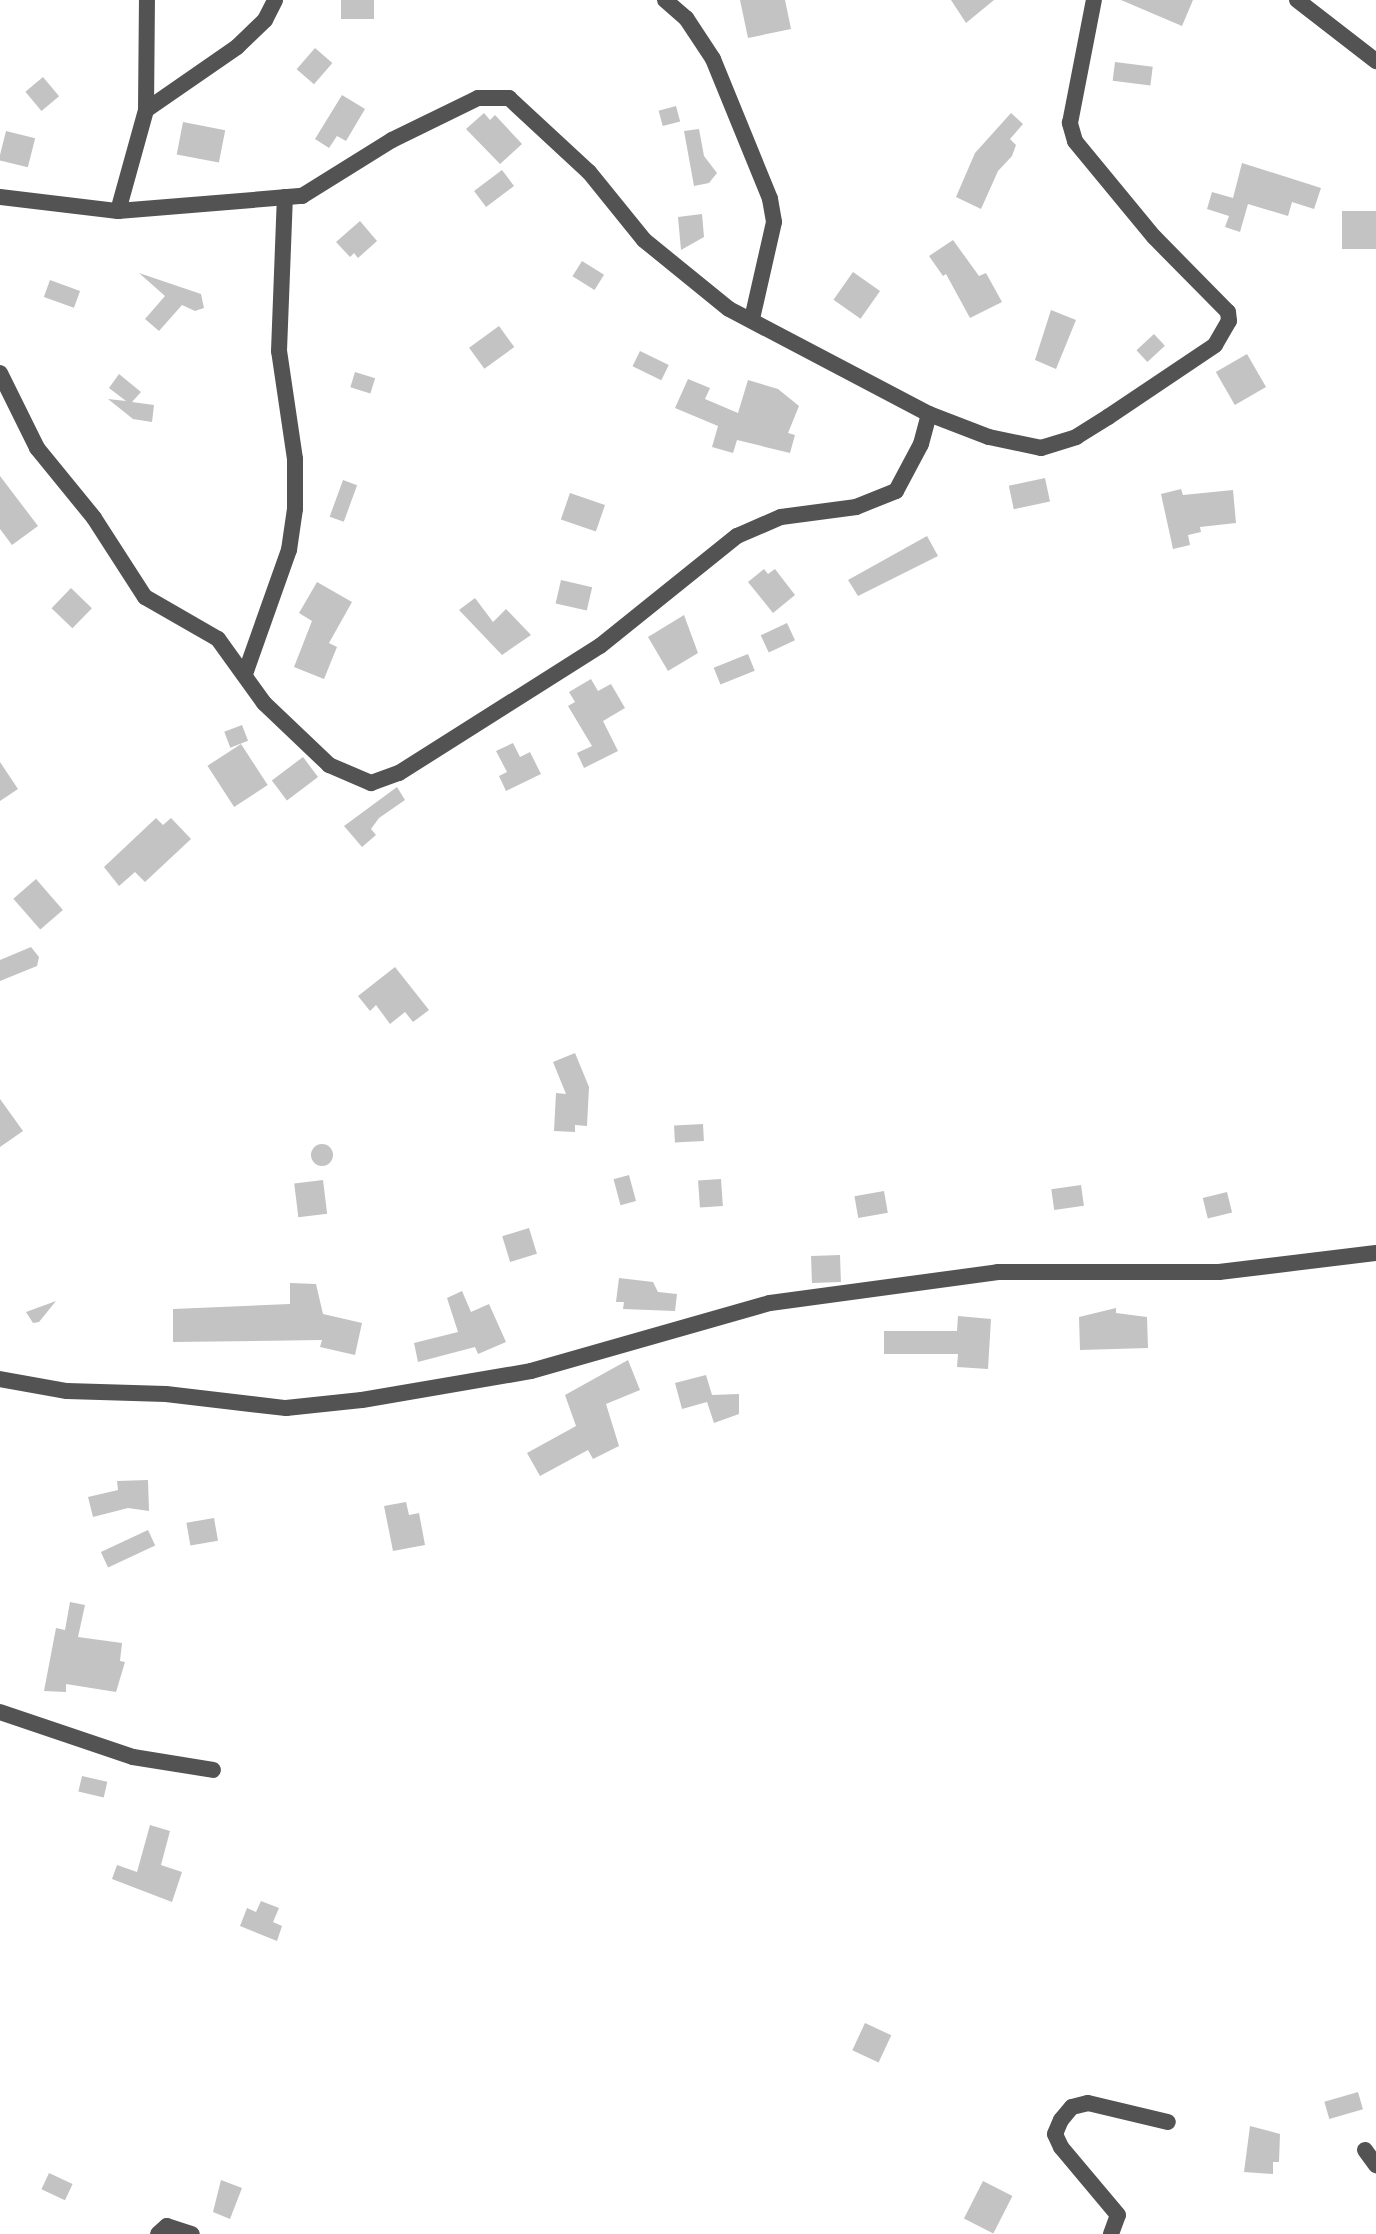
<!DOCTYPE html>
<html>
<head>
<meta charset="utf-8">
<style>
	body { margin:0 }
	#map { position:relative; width:1376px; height:2234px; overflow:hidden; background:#fff; font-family:Mulish,sans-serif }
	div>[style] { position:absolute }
	.building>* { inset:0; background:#c3c3c3; transform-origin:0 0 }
	.round { border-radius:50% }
	.street>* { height:16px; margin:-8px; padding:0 8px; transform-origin:8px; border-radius:8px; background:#535353 }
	span { translate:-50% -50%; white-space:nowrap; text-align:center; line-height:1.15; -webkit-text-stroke:7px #fff; paint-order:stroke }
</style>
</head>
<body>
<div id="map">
	<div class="building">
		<i style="left:341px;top:0;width:33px;height:19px"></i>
		<i style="clip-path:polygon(740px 0,785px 0,791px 29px,748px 38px)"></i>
		<i style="clip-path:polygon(951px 0,994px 0,966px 23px)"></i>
		<i style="clip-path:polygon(1121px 0,1193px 0,1182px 26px)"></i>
		<i style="left:315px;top:48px;width:23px;height:28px;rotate:41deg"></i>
		<i style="left:1115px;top:62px;width:38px;height:19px;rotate:7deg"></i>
		<i style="left:43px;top:77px;width:25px;height:23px;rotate:50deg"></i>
		<i style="clip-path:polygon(342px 95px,365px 109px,346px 141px,337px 136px,329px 148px,315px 139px)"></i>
		<i style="left:676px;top:106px;width:16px;height:18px;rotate:75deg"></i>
		<i style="clip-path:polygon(484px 113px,490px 120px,495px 115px,522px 144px,500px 164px,466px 129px)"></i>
		<i style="clip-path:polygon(1011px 113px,1023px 124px,1010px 139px,1016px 145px,1012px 156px,998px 171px,981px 209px,956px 197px,975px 153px)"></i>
		<i style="left:183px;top:122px;width:43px;height:33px;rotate:11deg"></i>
		<i style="clip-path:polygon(699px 129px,704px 156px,717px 173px,709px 183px,694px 186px,684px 131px)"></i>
		<i style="left:6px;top:131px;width:30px;height:30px;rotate:14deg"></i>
		<i style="clip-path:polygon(1242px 163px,1321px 188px,1314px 209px,1292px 202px,1288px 216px,1248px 204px,1240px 232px,1225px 227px,1229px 216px,1207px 209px,1212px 192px,1233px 198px)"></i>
		<i style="left:502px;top:170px;width:20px;height:35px;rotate:53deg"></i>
		<i style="left:1376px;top:211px;width:38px;height:34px;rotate:90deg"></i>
		<i style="clip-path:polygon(702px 214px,704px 237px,681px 250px,678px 217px)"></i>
		<i style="clip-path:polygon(360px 221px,377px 241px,358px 258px,354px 253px,350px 257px,336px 242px)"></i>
		<i style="clip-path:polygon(953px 240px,979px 276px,986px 273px,1002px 302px,970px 318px,946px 274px,943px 276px,929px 256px)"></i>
		<i style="left:582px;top:261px;width:26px;height:18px;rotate:32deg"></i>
		<i style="left:853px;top:272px;width:33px;height:34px;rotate:35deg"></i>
		<i style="clip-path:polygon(139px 273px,201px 294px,204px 308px,195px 311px,182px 305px,159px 331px,145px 319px,165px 296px)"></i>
		<i style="left:50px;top:280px;width:32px;height:18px;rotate:20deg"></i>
		<i style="clip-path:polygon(1051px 310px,1076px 320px,1056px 369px,1035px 360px)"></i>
		<i style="left:499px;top:326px;width:26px;height:37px;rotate:54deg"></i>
		<i style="left:1154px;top:334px;width:16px;height:24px;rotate:47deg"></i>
		<i style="left:640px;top:351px;width:32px;height:17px;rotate:26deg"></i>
		<i style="left:1247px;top:354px;width:38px;height:36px;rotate:60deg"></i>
		<i style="left:355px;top:372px;width:21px;height:16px;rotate:17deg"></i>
		<i style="clip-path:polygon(119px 374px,141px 392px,132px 402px,154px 405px,152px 422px,133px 419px,108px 399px,126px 401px,109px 388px)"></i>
		<i style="clip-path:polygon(688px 379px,710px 388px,705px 399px,738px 413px,748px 380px,778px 389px,799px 406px,788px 433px,795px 435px,790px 453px,737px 440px,733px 453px,712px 447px,718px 426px,675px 408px)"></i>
		<i style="clip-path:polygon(0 476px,38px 526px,12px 545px,0 529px)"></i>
		<i style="left:1045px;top:478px;width:24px;height:37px;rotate:78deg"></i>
		<i style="left:343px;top:480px;width:15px;height:39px;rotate:20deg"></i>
		<i style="clip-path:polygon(1181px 489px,1183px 495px,1233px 490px,1236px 523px,1200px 527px,1201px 532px,1188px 535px,1190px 545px,1173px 549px,1161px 494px)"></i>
		<i style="left:570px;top:493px;width:37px;height:28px;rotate:19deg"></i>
		<i style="clip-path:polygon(927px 536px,938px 556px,858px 596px,848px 580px)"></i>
		<i style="clip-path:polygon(764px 569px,768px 574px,775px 569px,795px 595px,773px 613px,748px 582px)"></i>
		<i style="left:561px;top:580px;width:32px;height:24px;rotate:13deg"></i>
		<i style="clip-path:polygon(317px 582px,352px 602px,329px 643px,337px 647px,324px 679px,294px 667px,312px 621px,299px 613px)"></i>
		<i style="left:71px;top:588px;width:29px;height:28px;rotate:44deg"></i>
		<i style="clip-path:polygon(475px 598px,493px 622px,506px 609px,531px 635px,502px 655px,459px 610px)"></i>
		<i style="clip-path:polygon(684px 615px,698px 653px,668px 671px,648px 637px)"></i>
		<i style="left:787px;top:623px;width:19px;height:29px;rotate:65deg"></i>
		<i style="left:748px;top:654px;width:18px;height:37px;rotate:68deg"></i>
		<i style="clip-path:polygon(591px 679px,598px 691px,611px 684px,625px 708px,603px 721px,618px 751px,584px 768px,577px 753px,592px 746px,568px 706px,575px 702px,569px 692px)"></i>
		<i style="left:242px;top:725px;width:17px;height:19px;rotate:69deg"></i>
		<i style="clip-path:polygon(513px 743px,520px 757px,530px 752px,541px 774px,506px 791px,499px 776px,507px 772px,496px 751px)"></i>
		<i style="left:241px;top:744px;width:49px;height:40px;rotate:57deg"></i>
		<i style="left:303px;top:757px;width:25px;height:39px;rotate:53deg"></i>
		<i style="clip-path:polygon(0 762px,18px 789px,0 801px)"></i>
		<i style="clip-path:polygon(397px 787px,405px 800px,379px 818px,371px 829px,376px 835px,362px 847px,344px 826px)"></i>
		<i style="clip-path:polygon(156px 818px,163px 825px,171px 818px,191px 839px,145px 882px,135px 872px,119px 886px,104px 867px)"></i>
		<i style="left:36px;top:879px;width:41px;height:30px;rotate:49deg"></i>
		<i style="clip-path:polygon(31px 947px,39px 957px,37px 966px,0 981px,0 960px)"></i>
		<i style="clip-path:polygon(395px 967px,429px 1010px,413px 1022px,405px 1012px,390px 1024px,376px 1005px,370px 1011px,358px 996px)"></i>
		<i style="clip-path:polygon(575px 1053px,589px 1087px,587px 1126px,575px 1125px,575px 1132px,554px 1131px,556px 1093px,566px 1094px,553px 1062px)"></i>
		<i style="clip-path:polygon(0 1099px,23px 1131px,0 1147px)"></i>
		<i style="left:703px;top:1124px;width:17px;height:29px;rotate:87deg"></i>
		<i class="round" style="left:311px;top:1144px;width:22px;height:22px"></i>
		<i style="left:629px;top:1175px;width:27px;height:16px;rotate:75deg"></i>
		<i style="left:721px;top:1179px;width:27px;height:23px;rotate:86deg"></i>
		<i style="left:323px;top:1180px;width:34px;height:29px;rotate:83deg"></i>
		<i style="left:1081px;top:1185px;width:21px;height:30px;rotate:82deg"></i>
		<i style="left:884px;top:1191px;width:22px;height:30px;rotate:80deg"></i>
		<i style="left:1227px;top:1192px;width:21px;height:25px;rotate:76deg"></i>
		<i style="left:529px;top:1228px;width:27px;height:28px;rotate:73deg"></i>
		<i style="left:840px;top:1255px;width:27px;height:29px;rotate:88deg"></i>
		<i style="clip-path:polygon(619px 1278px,653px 1282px,658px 1292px,677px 1294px,675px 1311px,623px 1309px,624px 1302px,616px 1302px)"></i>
		<i style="clip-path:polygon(290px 1283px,316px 1284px,323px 1314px,362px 1323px,355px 1355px,320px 1347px,322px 1340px,173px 1342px,173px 1309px,290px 1304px)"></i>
		<i style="clip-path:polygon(462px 1291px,471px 1312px,489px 1304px,506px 1342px,478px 1354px,475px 1347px,418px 1362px,414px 1343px,458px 1332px,447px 1298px)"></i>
		<i style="clip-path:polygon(56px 1301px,39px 1322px,33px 1323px,26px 1312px)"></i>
		<i style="clip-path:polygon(1116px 1308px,1116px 1313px,1147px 1317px,1148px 1348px,1080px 1350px,1079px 1317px)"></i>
		<i style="clip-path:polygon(958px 1316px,991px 1319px,988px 1369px,957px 1367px,958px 1354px,884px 1354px,884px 1331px,957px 1331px)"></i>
		<i style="clip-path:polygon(628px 1360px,640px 1390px,606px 1404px,619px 1446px,593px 1459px,588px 1450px,540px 1476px,527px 1453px,576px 1426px,565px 1395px)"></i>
		<i style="clip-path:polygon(706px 1375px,712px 1395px,739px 1394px,739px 1414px,714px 1423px,707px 1402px,682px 1409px,675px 1383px)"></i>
		<i style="clip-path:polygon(148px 1480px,149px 1511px,128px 1508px,93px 1517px,88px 1497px,118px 1490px,117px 1481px)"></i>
		<i style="clip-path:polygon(406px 1502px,409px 1515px,419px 1513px,425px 1545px,393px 1551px,384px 1506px)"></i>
		<i style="left:214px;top:1518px;width:23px;height:28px;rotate:80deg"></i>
		<i style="left:148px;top:1530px;width:17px;height:52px;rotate:65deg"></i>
		<i style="clip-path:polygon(70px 1602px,85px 1605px,78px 1637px,122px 1643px,120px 1661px,125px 1662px,116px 1692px,66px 1684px,66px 1692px,44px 1691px,56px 1628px,65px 1630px)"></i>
		<i style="left:82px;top:1776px;width:26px;height:16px;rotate:13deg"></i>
		<i style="clip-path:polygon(150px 1825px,170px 1831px,161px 1865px,182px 1872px,172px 1902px,112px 1879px,117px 1865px,137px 1872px)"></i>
		<i style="clip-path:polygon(261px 1901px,279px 1908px,273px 1922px,282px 1926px,277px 1941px,240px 1926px,247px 1908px,256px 1912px)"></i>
		<i style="left:865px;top:2023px;width:29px;height:30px;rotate:25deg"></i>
		<i style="left:1358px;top:2092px;width:18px;height:35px;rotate:74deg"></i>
		<i style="clip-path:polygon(1250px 2126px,1280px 2134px,1279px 2162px,1273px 2162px,1273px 2174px,1244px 2172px)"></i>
		<i style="left:49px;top:2173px;width:26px;height:18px;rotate:25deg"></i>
		<i style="clip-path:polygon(221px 2180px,242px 2188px,230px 2219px,213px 2212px)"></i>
		<i style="left:983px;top:2181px;width:33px;height:42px;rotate:27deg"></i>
	</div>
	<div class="street">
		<i style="left:665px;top:0;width:28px;rotate:41deg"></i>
		<i style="left:686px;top:18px;width:49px;rotate:56.6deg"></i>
		<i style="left:713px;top:59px;width:151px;rotate:67.8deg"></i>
		<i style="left:770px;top:199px;width:23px;rotate:80deg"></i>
		<i style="left:774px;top:222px;width:99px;rotate:102.8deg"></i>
		<i style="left:1297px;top:0;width:100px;rotate:37.7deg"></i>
		<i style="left:146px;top:110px;width:111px;rotate:-34.7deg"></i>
		<i style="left:237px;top:47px;width:39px;rotate:-44deg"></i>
		<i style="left:265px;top:20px;width:22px;rotate:-63deg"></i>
		<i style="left:0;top:197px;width:119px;rotate:6.8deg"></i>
		<i style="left:118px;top:211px;width:185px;rotate:-4.7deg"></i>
		<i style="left:302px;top:196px;width:106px;rotate:-31.9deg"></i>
		<i style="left:392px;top:140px;width:96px;rotate:-26deg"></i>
		<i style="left:478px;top:98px;width:31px"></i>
		<i style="left:509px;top:98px;width:109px;rotate:42.8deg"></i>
		<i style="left:589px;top:172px;width:87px;rotate:51deg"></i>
		<i style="left:644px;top:240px;width:109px;rotate:39.1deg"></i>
		<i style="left:729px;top:309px;width:226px;rotate:27.7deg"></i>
		<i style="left:929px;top:414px;width:64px;rotate:21deg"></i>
		<i style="left:989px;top:437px;width:53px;rotate:11.9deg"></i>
		<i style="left:1041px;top:448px;width:37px;rotate:-17deg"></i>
		<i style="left:1076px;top:437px;width:38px;rotate:-32deg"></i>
		<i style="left:1108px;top:417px;width:129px;rotate:-33.9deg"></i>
		<i style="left:1215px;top:345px;width:28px;rotate:-60deg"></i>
		<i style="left:1229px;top:321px;width:9px;rotate:-96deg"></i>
		<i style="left:1228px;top:312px;width:105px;rotate:-134.6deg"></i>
		<i style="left:1154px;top:237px;width:124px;rotate:-129.5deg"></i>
		<i style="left:1075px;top:141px;width:19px;rotate:-106deg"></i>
		<i style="left:1070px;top:123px;width:125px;rotate:-79deg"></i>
		<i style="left:118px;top:211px;width:105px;rotate:-74.5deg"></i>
		<i style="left:146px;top:110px;width:110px;rotate:-89.5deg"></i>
		<i style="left:0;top:373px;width:84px;rotate:63.7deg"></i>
		<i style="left:37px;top:448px;width:90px;rotate:50.8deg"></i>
		<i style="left:94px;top:518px;width:94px;rotate:57.2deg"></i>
		<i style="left:145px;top:597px;width:84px;rotate:29.9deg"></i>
		<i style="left:218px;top:639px;width:79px;rotate:54.3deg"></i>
		<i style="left:264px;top:703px;width:90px;rotate:43.6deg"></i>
		<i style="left:329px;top:765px;width:46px;rotate:23.2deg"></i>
		<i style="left:371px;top:783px;width:30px;rotate:-20deg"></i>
		<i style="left:399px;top:773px;width:238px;rotate:-32.3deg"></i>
		<i style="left:600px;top:646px;width:176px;rotate:-38.8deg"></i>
		<i style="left:737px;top:536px;width:48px;rotate:-23.4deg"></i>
		<i style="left:781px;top:517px;width:76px;rotate:-7.6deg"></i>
		<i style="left:856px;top:507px;width:43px;rotate:-21.8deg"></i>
		<i style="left:896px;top:491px;width:53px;rotate:-62deg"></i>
		<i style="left:921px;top:444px;width:31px;rotate:-75deg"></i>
		<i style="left:245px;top:674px;width:132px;rotate:-70.5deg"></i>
		<i style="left:289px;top:550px;width:41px;rotate:-81.7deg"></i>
		<i style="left:295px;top:509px;width:50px;rotate:-90deg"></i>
		<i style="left:295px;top:459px;width:109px;rotate:-98.4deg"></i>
		<i style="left:279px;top:351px;width:154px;rotate:-87.8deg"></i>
		<i style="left:0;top:1379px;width:68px;rotate:10.2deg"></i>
		<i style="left:67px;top:1391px;width:99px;rotate:1.7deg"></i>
		<i style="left:166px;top:1394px;width:121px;rotate:6.7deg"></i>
		<i style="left:286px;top:1408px;width:76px;rotate:-6deg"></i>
		<i style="left:362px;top:1400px;width:171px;rotate:-9.7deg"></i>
		<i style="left:531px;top:1371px;width:248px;rotate:-15.9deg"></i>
		<i style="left:770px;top:1303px;width:230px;rotate:-7.7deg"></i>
		<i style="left:998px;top:1272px;width:221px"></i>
		<i style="left:1219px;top:1272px;width:158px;rotate:-6.9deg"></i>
		<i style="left:0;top:1712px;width:140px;rotate:18.7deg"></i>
		<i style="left:133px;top:1757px;width:81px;rotate:9.2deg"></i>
		<i style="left:1365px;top:2150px;width:19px;rotate:54deg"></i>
		<i style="left:158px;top:2234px;width:12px;rotate:-42deg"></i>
		<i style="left:167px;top:2226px;width:26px;rotate:18deg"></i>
		<i style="left:1111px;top:2234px;width:20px;rotate:-70deg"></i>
		<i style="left:1118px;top:2215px;width:89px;rotate:-130deg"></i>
		<i style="left:1061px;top:2147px;width:14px;rotate:-115deg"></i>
		<i style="left:1055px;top:2134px;width:15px;rotate:-67deg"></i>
		<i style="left:1061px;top:2120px;width:17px;rotate:-50deg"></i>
		<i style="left:1072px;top:2107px;width:16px;rotate:-14deg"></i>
		<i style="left:1088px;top:2103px;width:82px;rotate:13.4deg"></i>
	</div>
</div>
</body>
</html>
